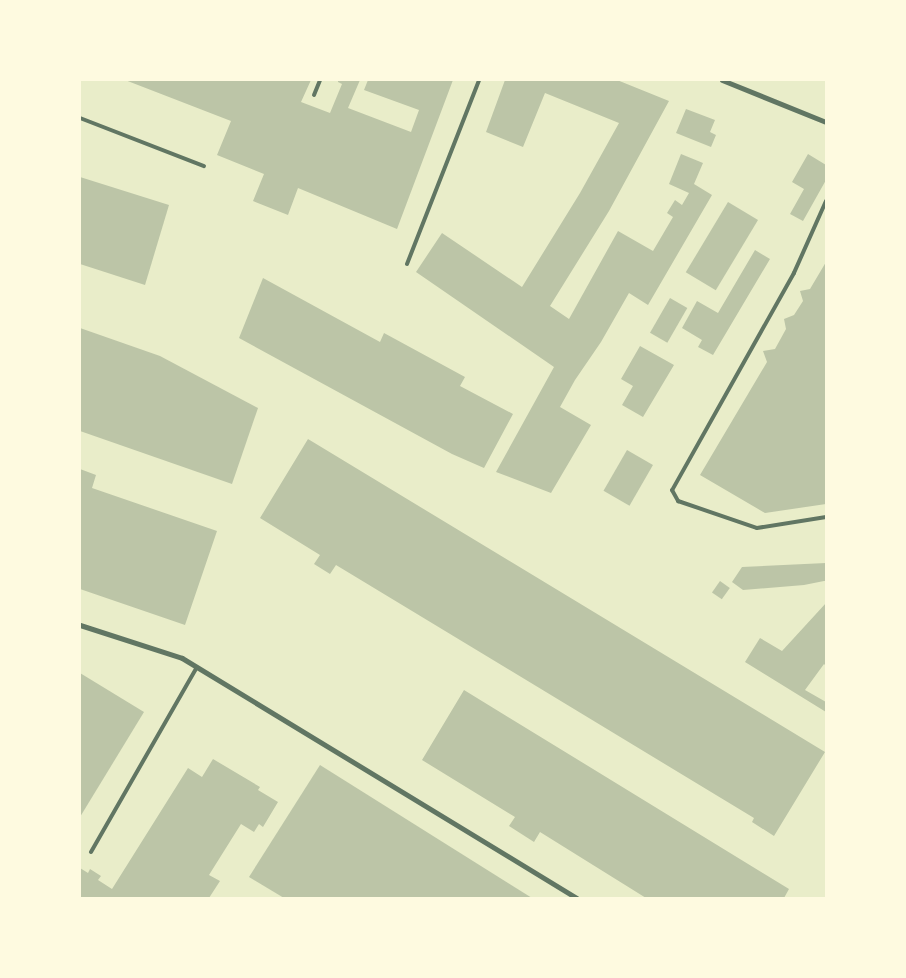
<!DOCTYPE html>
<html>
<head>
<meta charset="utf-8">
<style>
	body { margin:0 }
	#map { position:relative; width:906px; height:978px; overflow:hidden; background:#e9edc9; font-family:Lato,sans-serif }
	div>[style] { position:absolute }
	.building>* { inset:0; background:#bcc5a7; transform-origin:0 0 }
	.service>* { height:4px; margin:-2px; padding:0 2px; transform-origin:2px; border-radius:2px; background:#617663 }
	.minor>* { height:5px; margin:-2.5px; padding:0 2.5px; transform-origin:2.5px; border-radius:2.5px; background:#617663 }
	span { translate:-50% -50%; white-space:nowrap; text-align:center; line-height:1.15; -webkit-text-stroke:4px #fefae0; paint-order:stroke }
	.frame { position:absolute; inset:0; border:81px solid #fefae0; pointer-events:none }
</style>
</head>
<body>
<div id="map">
	<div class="building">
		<i style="clip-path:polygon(125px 80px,311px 80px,301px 102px,330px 113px,342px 84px,338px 82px,338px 80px,360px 80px,348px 108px,411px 132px,419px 110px,364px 90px,368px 80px,453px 80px,397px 229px,298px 188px,288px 215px,253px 201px,264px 174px,217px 155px,231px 121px)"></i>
		<i style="clip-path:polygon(505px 80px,617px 80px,669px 101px,609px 211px,550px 306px,569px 319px,618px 231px,653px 251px,673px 217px,667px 213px,675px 200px,682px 205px,689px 193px,669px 184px,681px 154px,703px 163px,694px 184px,712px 195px,648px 305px,629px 293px,601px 342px,575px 380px,560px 407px,591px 425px,551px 493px,496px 472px,554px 367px,416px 272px,442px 233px,522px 287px,580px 193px,619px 123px,545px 93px,523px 147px,486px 132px)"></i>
		<i style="clip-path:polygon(686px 109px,715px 120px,710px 132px,716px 135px,711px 147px,676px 133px)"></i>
		<i style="clip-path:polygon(808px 154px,826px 165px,826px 180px,803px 221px,790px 214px,804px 189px,792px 182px)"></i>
		<i style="clip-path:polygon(80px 177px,169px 205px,145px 285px,80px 264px)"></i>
		<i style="left:728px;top:202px;width:35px;height:82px;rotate:31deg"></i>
		<i style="clip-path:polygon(755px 250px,770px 259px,713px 355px,698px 347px,702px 340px,682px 328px,697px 301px,718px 313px)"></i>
		<i style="clip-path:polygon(826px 262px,826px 504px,765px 513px,700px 475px,767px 362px,763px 351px,775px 349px,786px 329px,784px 319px,794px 315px,803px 301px,800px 291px,810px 289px)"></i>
		<i style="clip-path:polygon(263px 278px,380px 342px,384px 333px,465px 377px,460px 386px,513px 414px,484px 468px,452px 454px,239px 338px)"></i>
		<i style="left:670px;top:298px;width:20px;height:40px;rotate:30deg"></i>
		<i style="clip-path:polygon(80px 328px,160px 356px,258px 408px,232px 484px,80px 431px)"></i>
		<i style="clip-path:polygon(640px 346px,674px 365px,643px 417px,622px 405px,633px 386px,621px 379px)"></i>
		<i style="clip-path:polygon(308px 439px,825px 752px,774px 836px,752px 822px,754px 818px,336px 565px,330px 574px,314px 564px,320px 555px,260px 518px)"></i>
		<i style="left:627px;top:450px;width:30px;height:47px;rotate:30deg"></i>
		<i style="clip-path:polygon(80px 469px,96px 475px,92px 488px,217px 531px,185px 625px,80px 589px)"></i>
		<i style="clip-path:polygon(826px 563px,826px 581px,824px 581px,804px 585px,743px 590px,732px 582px,742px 567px)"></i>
		<i style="left:720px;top:581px;width:12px;height:14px;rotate:35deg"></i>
		<i style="clip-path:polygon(826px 603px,826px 666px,824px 664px,805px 690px,826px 702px,826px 712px,745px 662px,760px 638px,782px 651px)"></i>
		<i style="clip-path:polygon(80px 673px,144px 712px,80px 817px)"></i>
		<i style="clip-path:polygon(464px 690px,789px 889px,784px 898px,646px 898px,540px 832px,534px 842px,509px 826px,515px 817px,422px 760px)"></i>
		<i style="clip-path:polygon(213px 759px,260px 787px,258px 790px,278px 802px,263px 827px,259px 824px,254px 832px,241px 824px,209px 875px,220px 881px,209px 898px,80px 898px,80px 868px,88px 873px,90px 869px,101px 876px,98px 880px,112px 889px,188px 768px,202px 777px)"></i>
		<i style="clip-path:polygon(320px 765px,532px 898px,284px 898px,249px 877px)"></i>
	</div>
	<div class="service">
		<i style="left:314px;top:95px;width:16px;rotate:-68deg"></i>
		<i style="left:80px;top:118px;width:133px;rotate:21.2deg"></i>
		<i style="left:826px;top:201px;width:79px;rotate:114deg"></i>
		<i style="left:794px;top:273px;width:249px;rotate:119.3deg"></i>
		<i style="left:672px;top:490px;width:13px;rotate:61deg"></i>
		<i style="left:678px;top:501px;width:83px;rotate:18.9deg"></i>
		<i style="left:757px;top:528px;width:70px;rotate:-9.1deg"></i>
		<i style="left:407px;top:264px;width:198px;rotate:-68.6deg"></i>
		<i style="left:91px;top:852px;width:213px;rotate:-60.2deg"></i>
	</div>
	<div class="minor">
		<i style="left:722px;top:80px;width:112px;rotate:22deg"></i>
		<i style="left:80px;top:625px;width:107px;rotate:17.9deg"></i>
		<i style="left:182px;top:658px;width:462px;rotate:31.3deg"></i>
	</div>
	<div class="frame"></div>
</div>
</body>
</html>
